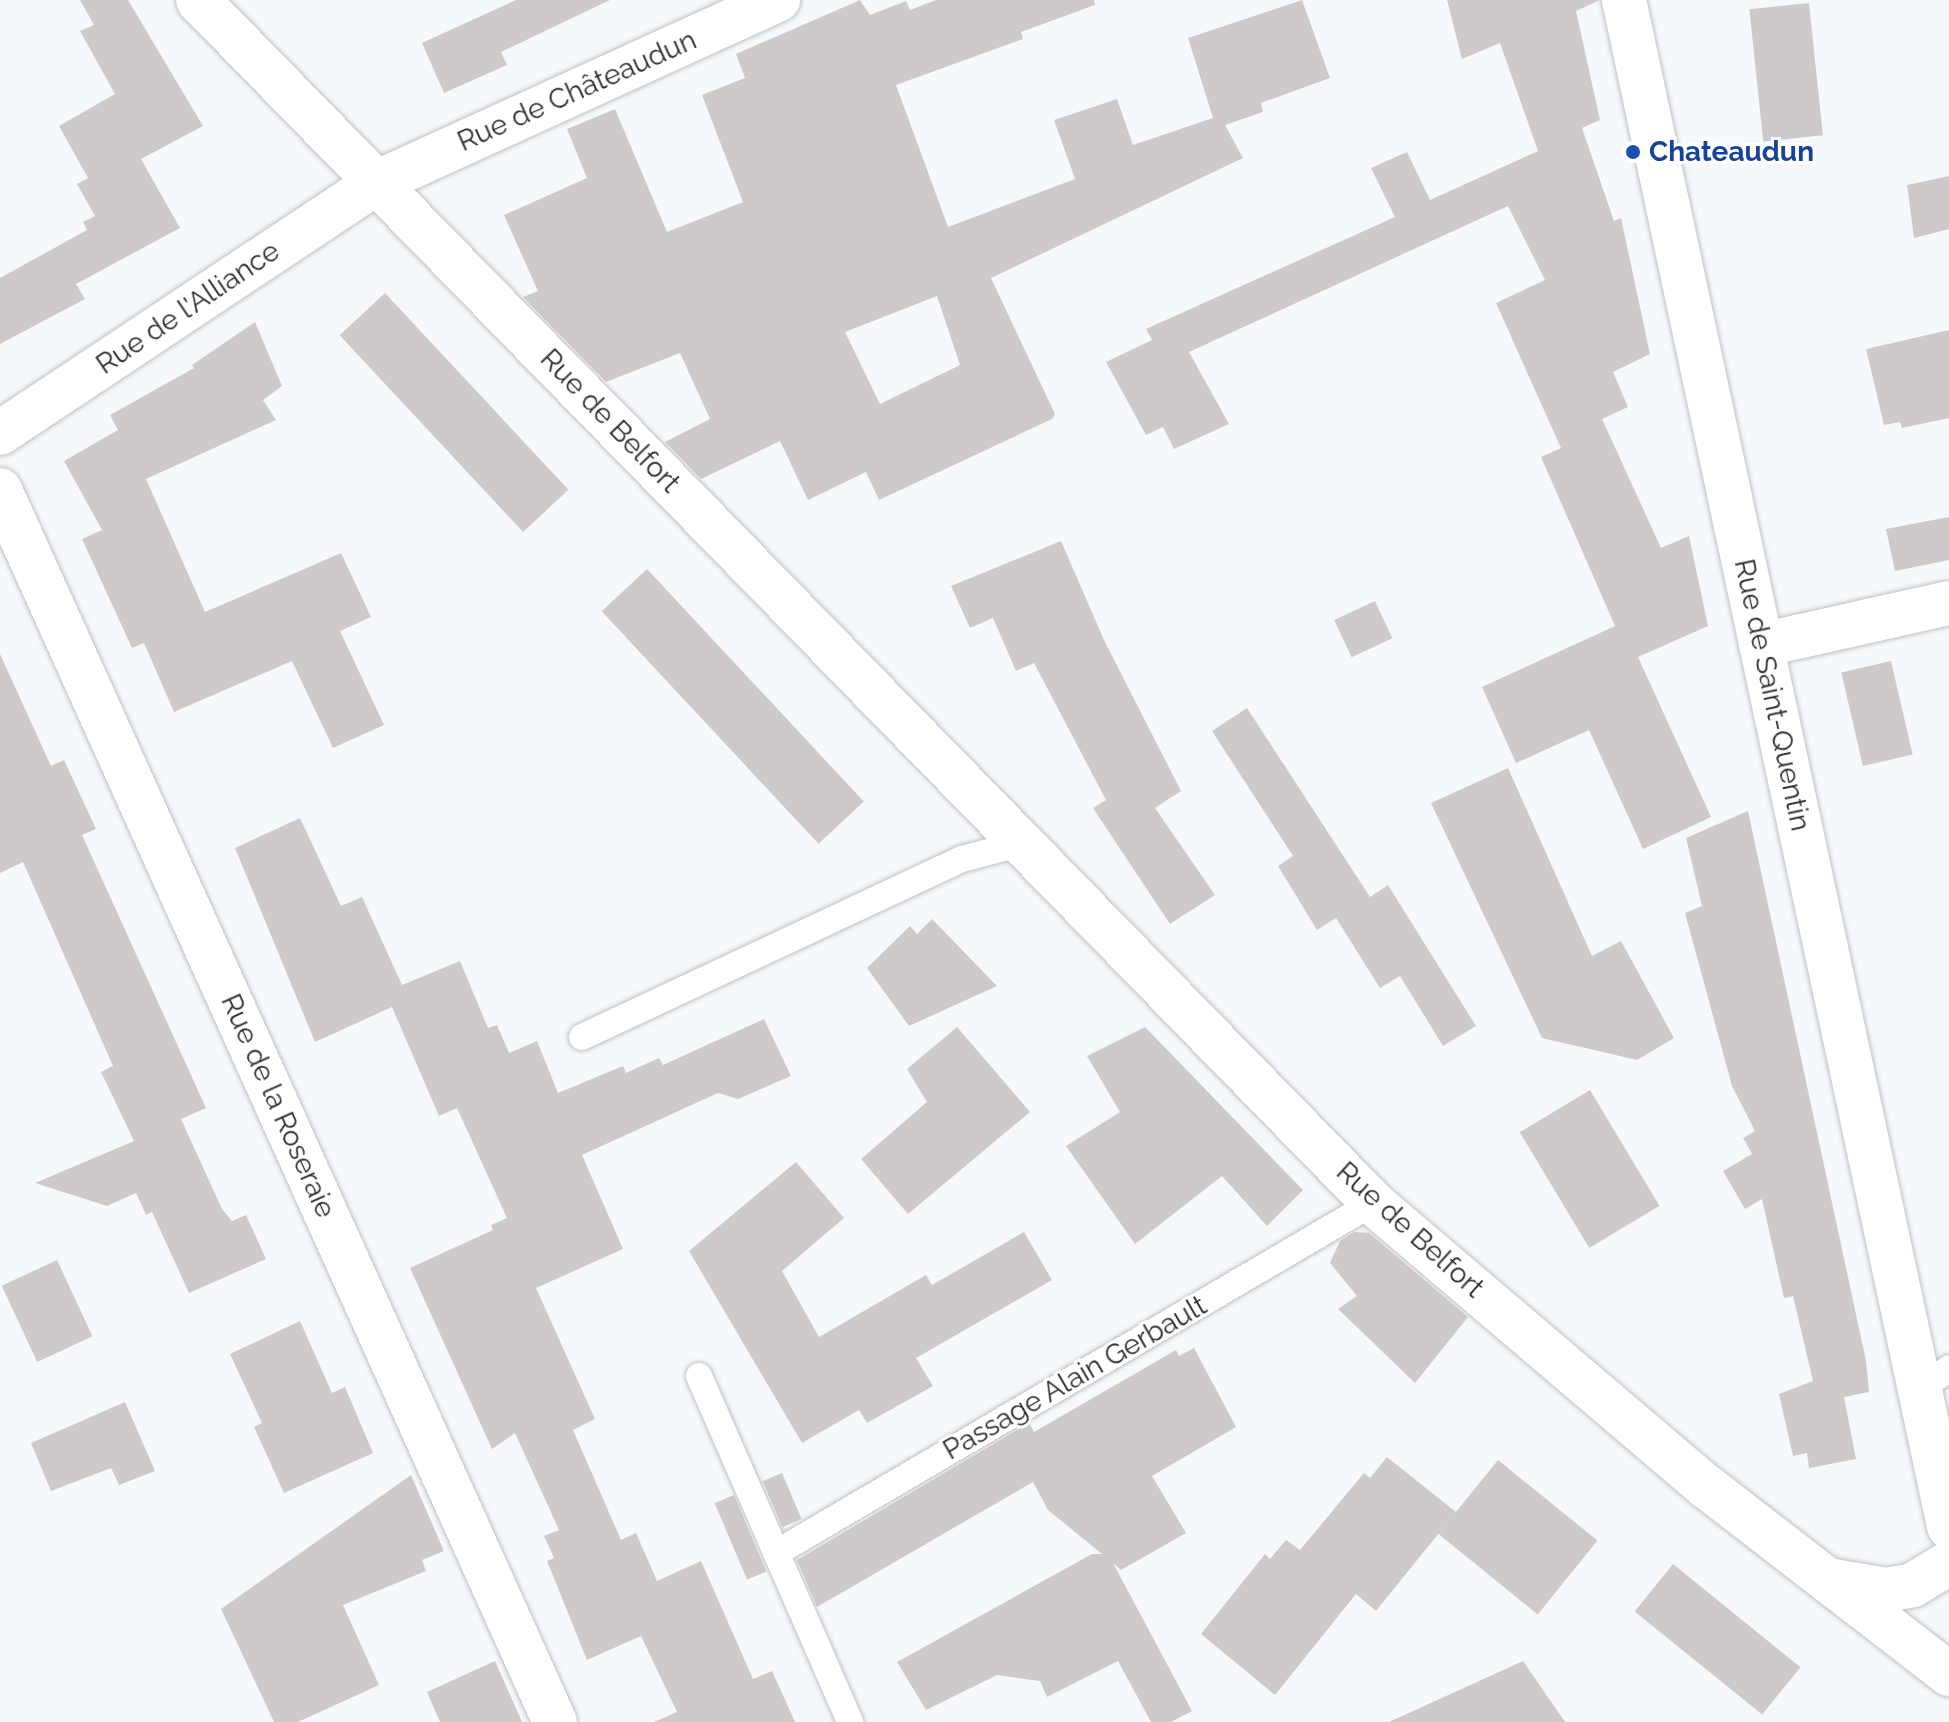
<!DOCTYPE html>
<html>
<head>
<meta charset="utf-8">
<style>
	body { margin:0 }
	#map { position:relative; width:1949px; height:1722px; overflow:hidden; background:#f5f9fd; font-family:Raleway,sans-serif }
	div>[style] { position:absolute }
	.building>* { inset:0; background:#cfcac9; transform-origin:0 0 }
	.roads { filter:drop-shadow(0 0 2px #bec2c5) drop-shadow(0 0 2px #bec2c5) }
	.service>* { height:26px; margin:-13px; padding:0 13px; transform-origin:13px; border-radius:13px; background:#fff }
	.minor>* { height:44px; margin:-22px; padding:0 22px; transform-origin:22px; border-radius:22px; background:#fff }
	.dots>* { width:22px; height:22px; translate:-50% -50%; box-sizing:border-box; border:4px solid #fff; border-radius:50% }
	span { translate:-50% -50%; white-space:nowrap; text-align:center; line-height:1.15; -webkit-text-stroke:6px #fff; paint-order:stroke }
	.street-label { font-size:28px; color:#2b2c2e }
	.transit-label { font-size:28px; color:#164399; font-weight:700 }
	.left { translate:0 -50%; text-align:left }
</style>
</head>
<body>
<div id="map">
	<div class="building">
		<i style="clip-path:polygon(80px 0,128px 0,203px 126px,141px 159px,180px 228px,76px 284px,85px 299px,0 344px,0 278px,87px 230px,83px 222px,95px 216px,77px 184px,88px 178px,59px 126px,115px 94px,80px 31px,94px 25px)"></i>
		<i style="clip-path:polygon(516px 0,610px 0,501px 52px,507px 65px,444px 93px,422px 43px)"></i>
		<i style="clip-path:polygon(evenodd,860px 0,870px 15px,906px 1px,910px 10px,936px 0,1094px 0,1095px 5px,1021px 32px,1023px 39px,896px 85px,948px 227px,1075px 179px,1054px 120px,1117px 99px,1133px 145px,1213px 118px,1188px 38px,1302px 0,1330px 78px,1261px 103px,1263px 112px,1225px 125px,1243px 158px,991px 278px,1055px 414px,1052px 419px,879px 500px,866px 472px,808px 500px,780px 441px,701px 479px,665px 442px,710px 419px,680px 353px,606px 382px,523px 297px,538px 291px,504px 215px,587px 178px,567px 129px,615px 109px,667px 232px,743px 202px,702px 95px,745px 78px,736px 54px,860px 0,937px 296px,960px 365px,880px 404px,845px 332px,937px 296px)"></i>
		<i style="clip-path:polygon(1447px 0,1600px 0,1576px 11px,1600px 120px,1582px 128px,1614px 221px,1621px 218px,1650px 354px,1613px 372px,1628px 407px,1602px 419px,1661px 548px,1689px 536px,1708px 626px,1638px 657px,1711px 817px,1643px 849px,1589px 730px,1516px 763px,1482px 687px,1615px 626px,1541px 457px,1561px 448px,1496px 303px,1545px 280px,1508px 206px,1189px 352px,1229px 424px,1174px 449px,1163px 427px,1146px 435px,1106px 362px,1152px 340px,1146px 329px,1395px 217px,1371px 168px,1407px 152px,1430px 200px,1538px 151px,1500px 43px,1462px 59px)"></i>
		<i style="left:1809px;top:3px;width:133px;height:60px;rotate:84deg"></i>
		<i style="clip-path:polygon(1949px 176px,1949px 229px,1914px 238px,1907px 185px)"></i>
		<i style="left:385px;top:293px;width:269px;height:62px;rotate:47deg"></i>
		<i style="clip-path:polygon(255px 322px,282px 386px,263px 400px,276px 420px,146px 479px,205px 612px,341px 553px,371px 617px,340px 631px,384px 725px,333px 748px,292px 661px,174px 712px,144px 643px,132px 648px,82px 539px,102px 530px,64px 461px,118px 430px,110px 415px,194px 368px,192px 365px)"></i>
		<i style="clip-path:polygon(1949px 330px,1949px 418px,1902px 428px,1900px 422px,1884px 425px,1866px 349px)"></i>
		<i style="clip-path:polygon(1949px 517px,1949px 560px,1895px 571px,1886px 529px)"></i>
		<i style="clip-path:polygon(1061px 541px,1104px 640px,1181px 791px,1155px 808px,1215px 895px,1170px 924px,1093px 808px,1106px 800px,1034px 663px,1016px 671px,993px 618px,970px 628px,951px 586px)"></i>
		<i style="left:647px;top:569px;width:318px;height:62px;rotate:47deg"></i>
		<i style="left:1375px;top:601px;width:41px;height:45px;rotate:65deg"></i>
		<i style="clip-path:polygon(0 654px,51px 766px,64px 760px,96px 829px,82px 835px,206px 1108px,181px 1119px,222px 1209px,232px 1221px,246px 1215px,266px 1259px,189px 1293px,152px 1212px,146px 1215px,136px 1193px,107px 1206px,35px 1183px,134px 1141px,101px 1072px,113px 1066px,23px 862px,0 873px)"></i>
		<i style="left:1891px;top:661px;width:96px;height:51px;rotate:77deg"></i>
		<i style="clip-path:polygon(1247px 708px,1370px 897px,1388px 885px,1476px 1026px,1443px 1046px,1400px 976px,1380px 988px,1336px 918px,1317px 930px,1278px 866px,1293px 856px,1212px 731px)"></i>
		<i style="clip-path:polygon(1508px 768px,1592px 956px,1621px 941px,1674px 1038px,1637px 1060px,1542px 1038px,1431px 803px)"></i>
		<i style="clip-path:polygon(1748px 811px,1866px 1361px,1869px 1392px,1844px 1397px,1856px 1459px,1809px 1468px,1807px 1453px,1793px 1456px,1779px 1394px,1813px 1381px,1793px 1296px,1784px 1298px,1762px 1199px,1745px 1209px,1723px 1171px,1752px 1154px,1743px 1138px,1755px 1131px,1732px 1086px,1685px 913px,1702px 906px,1686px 838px)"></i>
		<i style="clip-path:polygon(300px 818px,341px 906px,362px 897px,402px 985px,460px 961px,488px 1028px,497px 1025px,509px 1053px,537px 1041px,558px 1093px,623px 1066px,626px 1073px,659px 1058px,663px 1065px,764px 1019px,791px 1076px,738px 1099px,718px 1093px,582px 1155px,623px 1249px,536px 1288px,595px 1419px,573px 1430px,621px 1540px,636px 1533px,657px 1581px,701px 1561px,753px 1679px,772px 1671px,795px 1722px,654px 1722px,677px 1712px,641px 1636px,587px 1660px,547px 1561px,554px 1558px,544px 1536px,559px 1530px,515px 1433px,492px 1449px,410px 1268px,493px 1230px,491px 1225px,507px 1218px,457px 1108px,439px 1116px,392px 1007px,315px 1042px,235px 848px)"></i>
		<i style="clip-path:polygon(932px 919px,997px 986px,909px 1026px,867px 968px,910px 926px,917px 934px)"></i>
		<i style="clip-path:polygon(957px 1027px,1030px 1112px,908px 1214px,861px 1159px,927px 1102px,907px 1069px)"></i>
		<i style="clip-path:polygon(1145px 1027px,1303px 1190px,1267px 1226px,1222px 1176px,1135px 1244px,1066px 1146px,1120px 1112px,1087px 1056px)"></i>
		<i style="left:1590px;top:1090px;width:135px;height:82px;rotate:59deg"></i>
		<i style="clip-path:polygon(796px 1162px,844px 1218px,782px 1271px,819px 1337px,926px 1275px,932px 1285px,1024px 1232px,1052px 1280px,916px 1358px,933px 1386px,867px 1423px,859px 1410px,802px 1443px,689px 1251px)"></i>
		<i style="clip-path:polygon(1354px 1232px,1369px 1233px,1468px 1317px,1415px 1383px,1338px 1309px,1357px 1296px,1330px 1263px,1340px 1241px)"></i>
		<i style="left:57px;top:1260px;width:84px;height:61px;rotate:65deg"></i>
		<i style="clip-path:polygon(300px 1321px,332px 1393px,345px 1387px,373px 1453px,284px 1493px,254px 1427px,262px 1423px,230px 1354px)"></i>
		<i style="clip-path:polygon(1194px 1348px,1236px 1427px,1152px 1476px,1186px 1533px,1121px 1570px,1113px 1563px,1192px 1711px,1171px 1722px,1151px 1722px,1118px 1661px,1047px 1697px,1040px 1681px,997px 1675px,926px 1710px,897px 1662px,1092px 1554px,1102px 1554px,1048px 1510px,1033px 1482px,817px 1607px,797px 1560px,1029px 1423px,1034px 1432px,1176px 1350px,1179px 1356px)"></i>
		<i style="clip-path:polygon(125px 1402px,155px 1471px,119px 1485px,111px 1468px,51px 1491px,31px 1443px)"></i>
		<i style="clip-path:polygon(1387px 1457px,1456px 1512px,1376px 1611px,1356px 1594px,1275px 1695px,1201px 1634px,1265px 1554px,1270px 1559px,1286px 1540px,1300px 1550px,1364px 1473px,1370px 1478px)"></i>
		<i style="left:1498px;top:1460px;width:128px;height:95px;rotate:39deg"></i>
		<i style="left:782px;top:1473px;width:50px;height:21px;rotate:67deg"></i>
		<i style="clip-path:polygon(411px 1475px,444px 1551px,422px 1560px,426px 1571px,343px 1605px,379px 1685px,298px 1722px,274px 1722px,221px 1609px)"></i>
		<i style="left:734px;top:1495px;width:83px;height:21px;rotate:67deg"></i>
		<i style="left:1673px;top:1564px;width:164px;height:61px;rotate:39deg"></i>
		<i style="clip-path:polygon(495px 1661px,522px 1722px,440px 1722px,427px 1692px)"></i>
		<i style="clip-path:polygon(1523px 1661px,1565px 1722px,1389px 1722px)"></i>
	</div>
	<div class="roads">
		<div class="service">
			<i style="left:582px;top:1037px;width:420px;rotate:-25.1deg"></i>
			<i style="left:962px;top:859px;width:62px;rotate:-14.9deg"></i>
			<i style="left:699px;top:1376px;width:378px;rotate:66.4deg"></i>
			<i style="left:1920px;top:1390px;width:36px;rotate:-37deg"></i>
			<i style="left:776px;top:1553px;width:692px;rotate:-30.38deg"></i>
		</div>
		<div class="minor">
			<i style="left:198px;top:0;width:1682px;rotate:45.67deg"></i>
			<i style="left:1373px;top:1203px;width:438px;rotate:40.4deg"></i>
			<i style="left:1707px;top:1487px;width:306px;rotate:37.7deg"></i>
			<i style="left:1624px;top:0;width:1561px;rotate:77.98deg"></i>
			<i style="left:0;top:433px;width:452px;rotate:-33.6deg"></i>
			<i style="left:376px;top:183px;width:442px;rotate:-24.5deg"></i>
			<i style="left:0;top:490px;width:1351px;rotate:65.75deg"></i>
			<i style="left:1761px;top:645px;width:193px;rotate:-12.6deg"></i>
			<i style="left:1834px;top:1581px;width:53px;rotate:9.8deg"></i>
			<i style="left:1886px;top:1590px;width:27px;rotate:-10deg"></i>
			<i style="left:1913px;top:1585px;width:42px;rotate:-31.4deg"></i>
		</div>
	</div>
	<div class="dots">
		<i style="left:1633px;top:152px;background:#1a4fb4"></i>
	</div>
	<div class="street-label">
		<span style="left:577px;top:91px;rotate:-24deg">Rue de Châteaudun</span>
		<span style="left:188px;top:308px;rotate:-34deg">Rue de l'Alliance</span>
		<span style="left:610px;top:421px;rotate:46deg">Rue de Belfort</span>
		<span style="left:1772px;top:695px;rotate:78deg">Rue de Saint-Quentin</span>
		<span style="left:278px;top:1106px;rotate:66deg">Rue de la Roseraie</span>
		<span style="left:1410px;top:1230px;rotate:42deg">Rue de Belfort</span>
		<span style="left:1075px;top:1378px;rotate:-30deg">Passage Alain Gerbault</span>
	</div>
	<div class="transit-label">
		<span class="left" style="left:1649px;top:152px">Chateaudun</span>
	</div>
</div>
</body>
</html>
